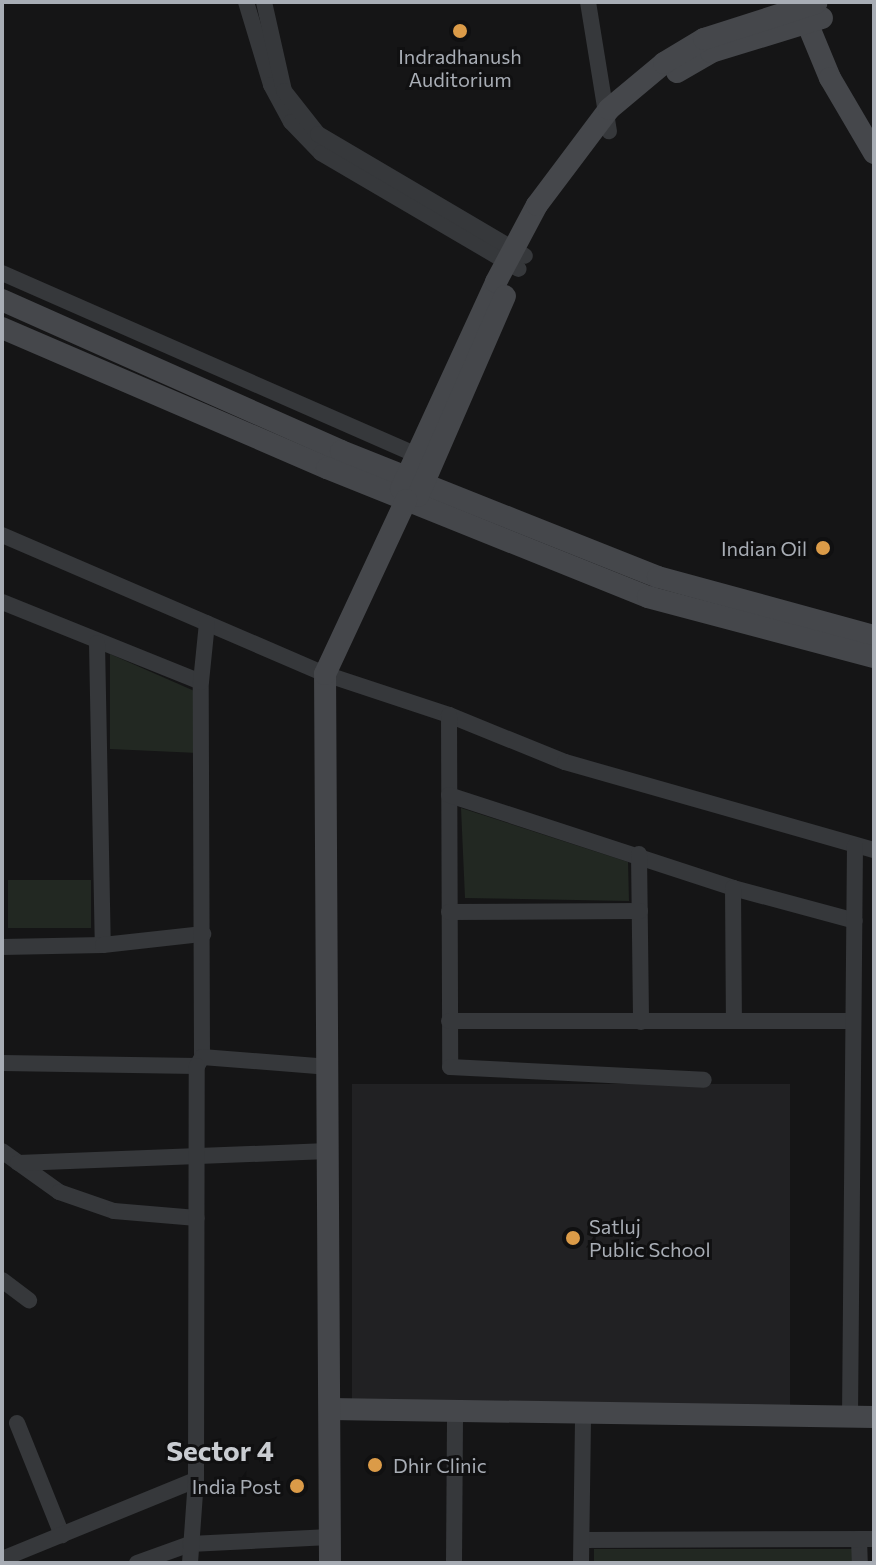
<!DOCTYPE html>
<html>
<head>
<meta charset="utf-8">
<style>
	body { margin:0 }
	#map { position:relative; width:876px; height:1565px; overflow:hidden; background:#151516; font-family:Commissioner,sans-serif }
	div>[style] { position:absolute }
	.built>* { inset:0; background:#212123; transform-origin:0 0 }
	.green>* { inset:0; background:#222822; transform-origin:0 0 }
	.street>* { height:16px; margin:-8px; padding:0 8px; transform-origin:8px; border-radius:8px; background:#36383b }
	.secondary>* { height:22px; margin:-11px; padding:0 11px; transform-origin:11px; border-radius:11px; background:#45474b }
	.dots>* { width:22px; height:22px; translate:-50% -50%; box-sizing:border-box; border:4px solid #101011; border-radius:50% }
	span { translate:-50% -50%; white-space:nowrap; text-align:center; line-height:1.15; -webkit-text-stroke:6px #101011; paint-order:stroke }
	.poi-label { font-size:20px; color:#a8adb5 }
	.right { translate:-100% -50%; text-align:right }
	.left { translate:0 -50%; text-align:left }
	.district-label { font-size:28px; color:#c9ccd1; font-weight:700 }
	.frame { position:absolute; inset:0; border:4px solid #a8adb5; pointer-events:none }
</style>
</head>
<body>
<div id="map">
	<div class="built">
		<i style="left:790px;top:1084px;width:322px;height:438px;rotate:90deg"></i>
	</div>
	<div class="green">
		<i style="clip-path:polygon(110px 654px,199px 693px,198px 753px,110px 749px)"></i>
		<i style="clip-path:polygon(461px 808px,628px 862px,629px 901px,465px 898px)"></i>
		<i style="left:8px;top:880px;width:83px;height:48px"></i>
		<i style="left:594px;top:1549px;width:259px;height:14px"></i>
	</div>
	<div class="street">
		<i style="left:246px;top:2px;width:87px;rotate:73.2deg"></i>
		<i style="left:271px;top:85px;width:42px;rotate:61.6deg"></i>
		<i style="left:291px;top:122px;width:43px;rotate:45.9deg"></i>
		<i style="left:321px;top:153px;width:229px;rotate:30.4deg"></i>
		<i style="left:264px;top:2px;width:91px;rotate:77.3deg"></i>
		<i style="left:284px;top:91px;width:55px;rotate:51.7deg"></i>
		<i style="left:318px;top:134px;width:240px;rotate:30.5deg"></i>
		<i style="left:588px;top:2px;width:131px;rotate:80.8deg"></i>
		<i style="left:2px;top:273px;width:452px;rotate:23.7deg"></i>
		<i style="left:2px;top:535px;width:352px;rotate:23.3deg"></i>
		<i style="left:325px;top:674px;width:131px;rotate:18.3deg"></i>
		<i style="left:449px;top:715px;width:125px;rotate:22.1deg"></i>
		<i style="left:565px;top:762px;width:321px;rotate:15.9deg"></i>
		<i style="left:2px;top:602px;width:214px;rotate:21.9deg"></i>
		<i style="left:97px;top:643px;width:302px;rotate:88.9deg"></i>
		<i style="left:449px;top:715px;width:352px;rotate:89.8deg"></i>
		<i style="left:450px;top:1067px;width:254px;rotate:2.9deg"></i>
		<i style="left:449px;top:795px;width:299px;rotate:18.1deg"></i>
		<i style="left:733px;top:888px;width:126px;rotate:15.1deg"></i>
		<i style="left:639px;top:854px;width:168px;rotate:89.3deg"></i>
		<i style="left:733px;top:888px;width:133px;rotate:89.6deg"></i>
		<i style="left:449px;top:912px;width:191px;rotate:-0.3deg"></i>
		<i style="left:2px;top:947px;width:101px;rotate:-1.1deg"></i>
		<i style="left:103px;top:945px;width:101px;rotate:-6.3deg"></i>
		<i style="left:449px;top:1021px;width:404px"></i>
		<i style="left:202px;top:1057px;width:375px;rotate:-90.2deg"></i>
		<i style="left:201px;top:682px;width:59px;rotate:-84.2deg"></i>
		<i style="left:2px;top:1063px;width:195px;rotate:0.9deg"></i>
		<i style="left:197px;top:1066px;width:10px;rotate:-61deg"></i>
		<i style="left:202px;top:1057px;width:128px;rotate:4.5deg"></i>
		<i style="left:2px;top:1151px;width:70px;rotate:35.7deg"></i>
		<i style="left:59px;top:1192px;width:58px;rotate:19.1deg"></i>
		<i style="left:114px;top:1211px;width:83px;rotate:4.8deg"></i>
		<i style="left:18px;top:1163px;width:310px;rotate:-2.2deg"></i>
		<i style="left:2px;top:1280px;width:34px;rotate:37deg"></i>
		<i style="left:850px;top:1417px;width:571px;rotate:-89.5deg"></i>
		<i style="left:17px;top:1423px;width:121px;rotate:68.1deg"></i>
		<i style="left:859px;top:1539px;width:24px;rotate:88deg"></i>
		<i style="left:582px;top:1540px;width:292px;rotate:-0.2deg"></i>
		<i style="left:2px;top:1559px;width:209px;rotate:-22.2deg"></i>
		<i style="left:137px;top:1563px;width:56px;rotate:-19.7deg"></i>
		<i style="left:190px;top:1544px;width:140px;rotate:-2.9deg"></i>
		<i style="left:190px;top:1563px;width:83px;rotate:-85.9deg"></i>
		<i style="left:196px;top:1480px;width:414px;rotate:-89.9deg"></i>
		<i style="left:454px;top:1563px;width:153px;rotate:-89.6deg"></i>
		<i style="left:581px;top:1563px;width:150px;rotate:-89.2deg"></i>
	</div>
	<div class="secondary">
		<i style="left:801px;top:8px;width:76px;rotate:67.5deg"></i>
		<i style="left:830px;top:78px;width:87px;rotate:59.6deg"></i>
		<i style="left:677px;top:72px;width:39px;rotate:-30deg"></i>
		<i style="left:711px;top:52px;width:116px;rotate:-17deg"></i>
		<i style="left:2px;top:300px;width:371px;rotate:24deg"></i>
		<i style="left:341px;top:451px;width:341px;rotate:21.7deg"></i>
		<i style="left:658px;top:577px;width:224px;rotate:15.3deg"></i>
		<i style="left:2px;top:328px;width:354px;rotate:23.3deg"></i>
		<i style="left:327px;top:468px;width:346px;rotate:21.9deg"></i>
		<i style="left:648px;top:597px;width:234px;rotate:14.9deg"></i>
		<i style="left:401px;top:489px;width:228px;rotate:-65.3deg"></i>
		<i style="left:496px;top:282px;width:87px;rotate:-62deg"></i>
		<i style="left:537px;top:205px;width:120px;rotate:-53.1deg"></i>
		<i style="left:609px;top:109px;width:72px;rotate:-39.9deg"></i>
		<i style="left:664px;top:63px;width:47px;rotate:-31deg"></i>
		<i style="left:704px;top:39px;width:118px;rotate:-17.8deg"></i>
		<i style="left:418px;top:496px;width:218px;rotate:-66.5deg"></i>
		<i style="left:330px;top:1409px;width:544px;rotate:0.84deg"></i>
		<i style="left:330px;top:1563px;width:889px;rotate:-90.32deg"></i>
		<i style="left:325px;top:674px;width:192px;rotate:-65deg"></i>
	</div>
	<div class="dots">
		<i style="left:460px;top:31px;background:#db9b48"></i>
		<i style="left:823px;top:548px;background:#db9b48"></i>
		<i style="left:573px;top:1238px;background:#db9b48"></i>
		<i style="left:375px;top:1465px;background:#db9b48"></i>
		<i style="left:297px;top:1486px;background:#db9b48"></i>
	</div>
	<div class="poi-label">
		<span style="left:460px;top:68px">Indradhanush<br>Auditorium</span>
		<span class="right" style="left:807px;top:548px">Indian Oil</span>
		<span class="left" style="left:589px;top:1238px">Satluj<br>Public School</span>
		<span class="left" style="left:393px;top:1465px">Dhir Clinic</span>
		<span class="right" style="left:281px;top:1486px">India Post</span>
	</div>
	<div class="district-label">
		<span style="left:220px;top:1450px">Sector 4</span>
	</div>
	<div class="frame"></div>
</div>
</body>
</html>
